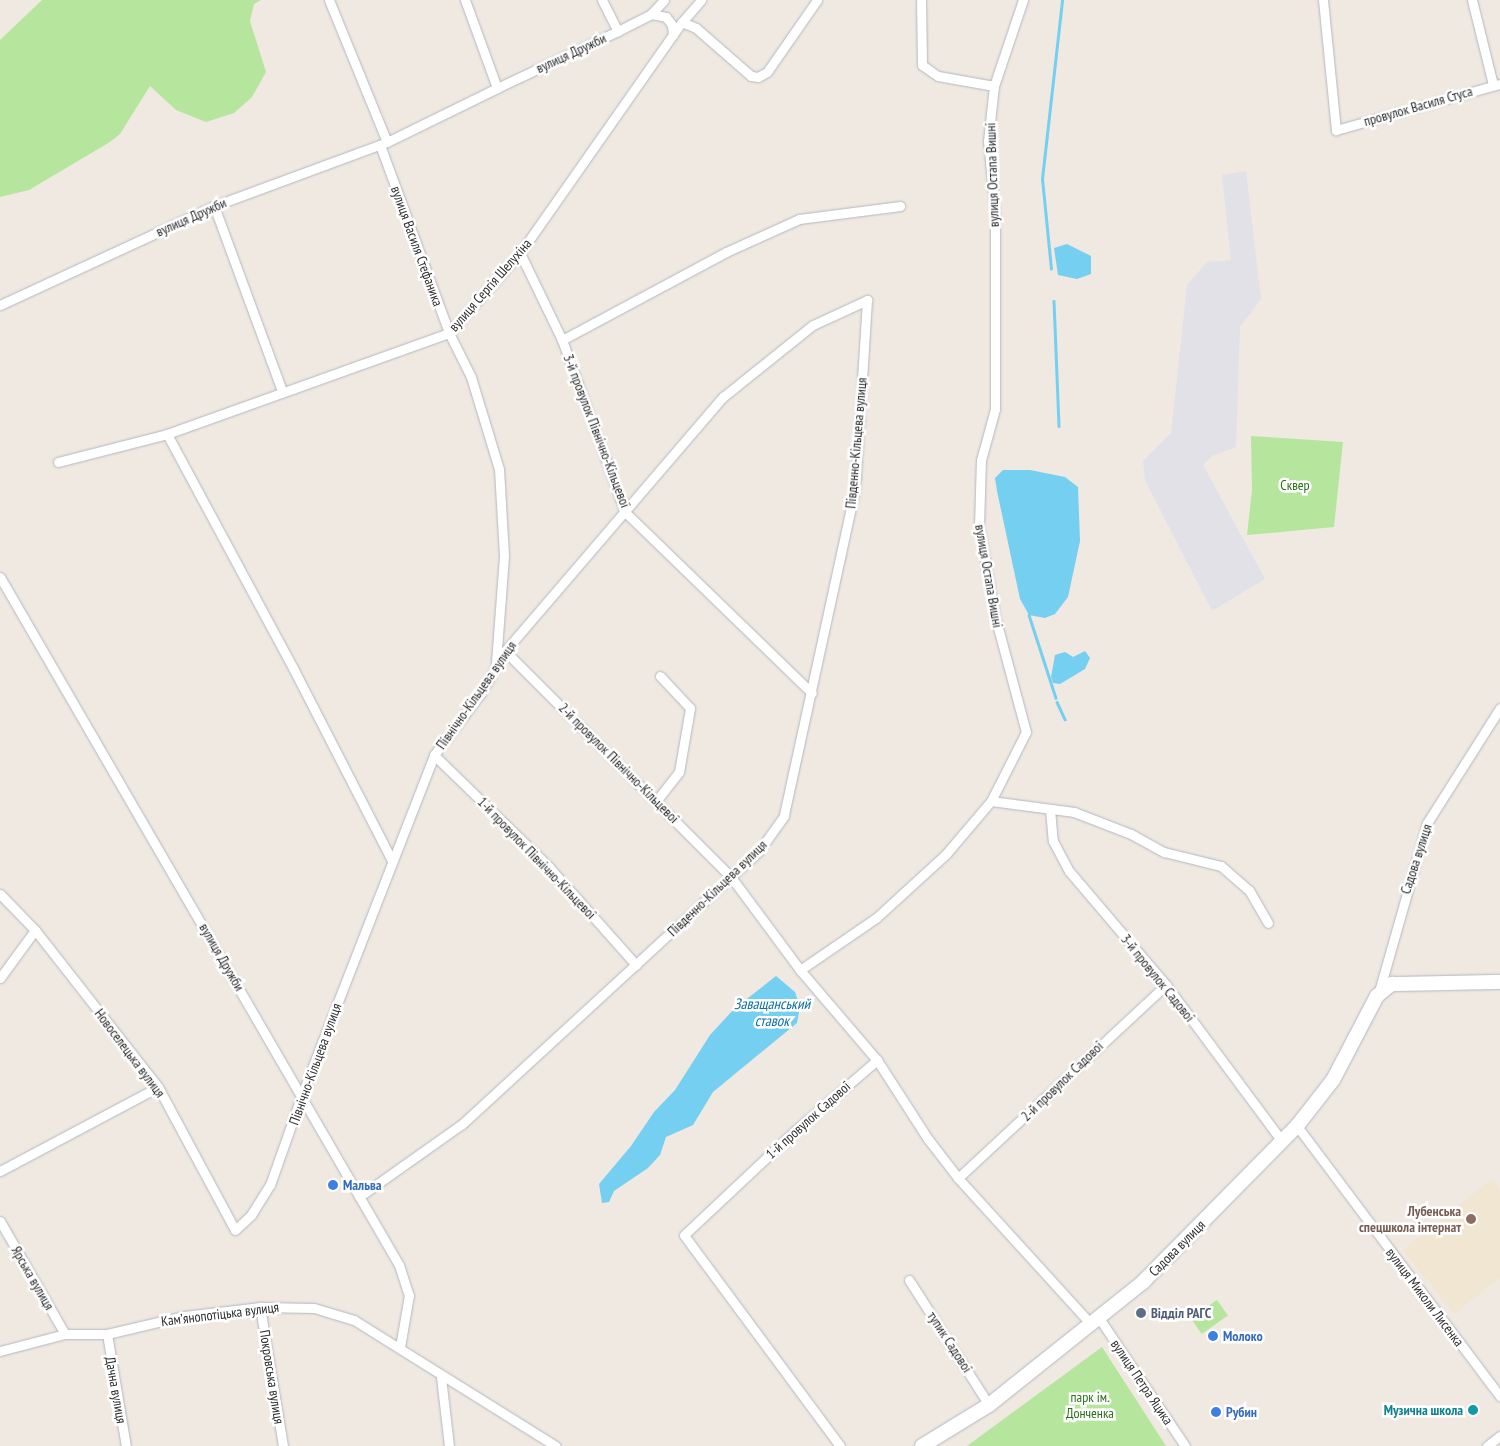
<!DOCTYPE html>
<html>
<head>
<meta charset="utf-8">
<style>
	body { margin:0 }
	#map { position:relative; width:1500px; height:1446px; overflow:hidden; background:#efe9e1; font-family:"PT Sans Narrow",sans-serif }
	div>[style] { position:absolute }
	.industrial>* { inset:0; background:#e3e1e8 }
	.education>* { inset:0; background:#f0e6d1 }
	.green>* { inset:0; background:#b6e59e; transform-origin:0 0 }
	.water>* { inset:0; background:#75cff0 }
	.stream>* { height:2.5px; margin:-1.25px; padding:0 1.25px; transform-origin:1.25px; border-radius:1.25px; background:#75cff0 }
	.roads { filter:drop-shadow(0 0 1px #b4b7c1) drop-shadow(0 0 1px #b4b7c1) }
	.minor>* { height:9px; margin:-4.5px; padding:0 4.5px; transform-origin:4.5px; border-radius:4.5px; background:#fff }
	.secondary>* { height:14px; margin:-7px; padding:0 7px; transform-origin:7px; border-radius:7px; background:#fff }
	.dots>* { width:14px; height:14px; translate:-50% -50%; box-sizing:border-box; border:2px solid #fff; border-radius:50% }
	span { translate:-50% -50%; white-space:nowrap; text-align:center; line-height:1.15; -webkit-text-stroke:5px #fff; paint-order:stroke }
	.street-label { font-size:14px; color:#2e2e2e }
	.park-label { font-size:14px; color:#2c6e1b }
	.shop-label { font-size:14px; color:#366cbe; font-weight:700 }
	.left { translate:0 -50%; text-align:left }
	.education-label { font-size:14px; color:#785e54; font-weight:700 }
	.right { translate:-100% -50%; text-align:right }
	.service-label { font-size:14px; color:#4e5e75; font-weight:700 }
	.culture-label { font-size:14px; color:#0d838f; font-weight:700 }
	.water-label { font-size:15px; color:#0d6fa3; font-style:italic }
</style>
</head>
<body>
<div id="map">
	<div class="industrial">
		<i style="clip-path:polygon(1246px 171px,1261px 299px,1240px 327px,1236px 447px,1212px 456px,1203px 465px,1265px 579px,1212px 611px,1145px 480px,1143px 461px,1171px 433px,1187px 285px,1207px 262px,1231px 260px,1222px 175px)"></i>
	</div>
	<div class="education">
		<i style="clip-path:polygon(1492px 1179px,1500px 1189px,1500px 1278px,1454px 1314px,1403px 1250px)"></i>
	</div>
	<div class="green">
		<i style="clip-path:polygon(42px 0,261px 0,254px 4px,250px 21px,266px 72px,252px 97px,234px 113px,206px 122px,176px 110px,150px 86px,120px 134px,110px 142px,29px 190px,0 197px,0 40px)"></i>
		<i style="clip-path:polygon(1251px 436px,1343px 442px,1334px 527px,1247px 535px,1252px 490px)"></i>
		<i style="left:1217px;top:1300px;width:19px;height:32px;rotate:55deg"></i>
		<i style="clip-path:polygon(1102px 1347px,1166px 1446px,967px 1446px)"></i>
	</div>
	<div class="water">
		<i style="clip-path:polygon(1067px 244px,1091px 256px,1091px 274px,1077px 279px,1058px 275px,1054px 248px)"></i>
		<i style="clip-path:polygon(1003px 470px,1030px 470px,1065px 477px,1078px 487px,1080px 541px,1068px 597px,1055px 614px,1045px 618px,1029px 615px,1020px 599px,997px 491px,995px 478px)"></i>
		<i style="clip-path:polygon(1085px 651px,1090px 658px,1085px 669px,1060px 684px,1053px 683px,1051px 677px,1055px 655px,1065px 652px,1073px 657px)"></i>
		<i style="clip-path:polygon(776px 976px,795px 992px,800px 1007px,797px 1023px,713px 1092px,693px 1125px,666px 1137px,660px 1155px,648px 1168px,614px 1191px,609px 1202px,602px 1203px,599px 1184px,631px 1146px,654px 1112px,675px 1090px,710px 1035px,734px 1009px)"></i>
	</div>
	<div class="stream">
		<i style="left:1051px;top:269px;width:90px;rotate:-95.7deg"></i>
		<i style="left:1042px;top:179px;width:180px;rotate:-83.6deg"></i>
		<i style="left:1054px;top:301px;width:125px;rotate:87.7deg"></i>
		<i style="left:1029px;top:615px;width:87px;rotate:72deg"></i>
		<i style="left:1057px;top:702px;width:19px;rotate:65deg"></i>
	</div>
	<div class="roads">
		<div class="minor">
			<i style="left:329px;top:0;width:153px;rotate:67.8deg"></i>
			<i style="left:387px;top:142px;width:123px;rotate:-26.1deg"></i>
			<i style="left:465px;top:0;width:94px;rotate:70deg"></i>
			<i style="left:497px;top:88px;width:134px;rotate:-25.2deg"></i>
			<i style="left:602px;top:0;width:35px;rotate:63deg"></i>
			<i style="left:618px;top:31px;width:37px;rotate:-27deg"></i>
			<i style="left:651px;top:14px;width:19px;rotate:-47deg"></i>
			<i style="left:921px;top:0;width:65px;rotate:89.1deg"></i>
			<i style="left:922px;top:65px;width:19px;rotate:35deg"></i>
			<i style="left:938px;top:76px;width:57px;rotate:10.1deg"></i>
			<i style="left:994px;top:86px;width:91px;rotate:-71.4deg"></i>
			<i style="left:1323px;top:0;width:131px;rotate:84.3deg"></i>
			<i style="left:1336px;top:130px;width:170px;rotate:-15.7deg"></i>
			<i style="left:1472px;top:0;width:88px;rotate:76.1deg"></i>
			<i style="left:651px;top:14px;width:15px;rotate:11deg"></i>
			<i style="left:666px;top:17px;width:10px;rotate:53deg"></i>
			<i style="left:672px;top:25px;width:10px;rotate:84deg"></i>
			<i style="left:682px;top:22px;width:15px;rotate:23deg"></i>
			<i style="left:696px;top:28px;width:73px;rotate:41.1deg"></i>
			<i style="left:751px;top:76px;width:7px;rotate:8deg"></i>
			<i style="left:758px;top:77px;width:10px;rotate:-29deg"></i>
			<i style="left:767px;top:72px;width:88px;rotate:-55.2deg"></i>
			<i style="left:380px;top:145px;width:200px;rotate:69.8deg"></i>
			<i style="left:449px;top:333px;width:49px;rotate:63.4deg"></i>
			<i style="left:471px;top:377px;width:96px;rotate:73.1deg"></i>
			<i style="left:499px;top:469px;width:87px;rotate:86.7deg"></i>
			<i style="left:504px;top:556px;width:107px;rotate:94.3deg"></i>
			<i style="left:214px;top:206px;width:197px;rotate:69.8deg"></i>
			<i style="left:520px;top:253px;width:97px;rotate:64.2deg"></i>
			<i style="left:562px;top:340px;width:183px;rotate:69.9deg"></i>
			<i style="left:625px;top:512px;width:260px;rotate:44.1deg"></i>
			<i style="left:0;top:305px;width:236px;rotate:-24.8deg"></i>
			<i style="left:214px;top:206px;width:184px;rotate:-20.3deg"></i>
			<i style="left:562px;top:340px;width:186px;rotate:-28.2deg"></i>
			<i style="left:726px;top:252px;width:80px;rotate:-24.3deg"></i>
			<i style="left:799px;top:219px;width:102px;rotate:-7.3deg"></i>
			<i style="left:167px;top:434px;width:266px;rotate:61.7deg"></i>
			<i style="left:293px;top:668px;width:217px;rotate:62.8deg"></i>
			<i style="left:58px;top:462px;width:113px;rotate:-14.4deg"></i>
			<i style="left:167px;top:434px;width:300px;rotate:-19.7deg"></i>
			<i style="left:449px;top:333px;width:107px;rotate:-48.4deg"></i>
			<i style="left:520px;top:253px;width:282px;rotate:-55deg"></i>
			<i style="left:682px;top:22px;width:29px;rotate:-49deg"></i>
			<i style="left:0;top:577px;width:795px;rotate:59.89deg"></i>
			<i style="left:399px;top:1265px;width:32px;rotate:72deg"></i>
			<i style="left:409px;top:1295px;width:53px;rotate:99.8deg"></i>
			<i style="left:505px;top:651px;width:320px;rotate:45deg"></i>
			<i style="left:731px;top:877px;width:116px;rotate:53.4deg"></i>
			<i style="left:800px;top:970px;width:118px;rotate:49.5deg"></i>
			<i style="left:877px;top:1060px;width:94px;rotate:57.2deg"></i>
			<i style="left:928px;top:1139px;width:49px;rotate:52.4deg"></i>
			<i style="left:958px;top:1178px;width:197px;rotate:47.7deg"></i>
			<i style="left:434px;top:755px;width:161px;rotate:44.2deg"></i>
			<i style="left:549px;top:867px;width:131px;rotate:48.4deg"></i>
			<i style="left:657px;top:800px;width:36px;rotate:-52deg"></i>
			<i style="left:679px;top:772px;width:65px;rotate:-80.2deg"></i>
			<i style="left:690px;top:708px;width:44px;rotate:-133.2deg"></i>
			<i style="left:991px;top:801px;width:84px;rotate:7.5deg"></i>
			<i style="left:1074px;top:812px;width:61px;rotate:21.1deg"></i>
			<i style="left:1131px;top:834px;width:38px;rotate:29deg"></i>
			<i style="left:1164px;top:852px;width:59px;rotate:13.8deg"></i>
			<i style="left:1221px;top:866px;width:37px;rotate:41deg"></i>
			<i style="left:1249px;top:890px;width:38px;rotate:60deg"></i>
			<i style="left:1050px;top:809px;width:32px;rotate:85deg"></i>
			<i style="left:1053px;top:841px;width:34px;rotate:62deg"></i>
			<i style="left:1069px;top:871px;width:150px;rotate:49.6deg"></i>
			<i style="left:1166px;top:985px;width:194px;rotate:53.4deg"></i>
			<i style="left:0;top:894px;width:50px;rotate:45.8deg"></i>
			<i style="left:35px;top:930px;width:199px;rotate:51.9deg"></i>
			<i style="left:158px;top:1087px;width:162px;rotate:61.7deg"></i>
			<i style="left:235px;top:1230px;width:22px;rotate:-43deg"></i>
			<i style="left:251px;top:1215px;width:36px;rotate:-58deg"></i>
			<i style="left:270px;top:1185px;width:96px;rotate:-70.6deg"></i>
			<i style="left:302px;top:1094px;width:364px;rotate:-68.7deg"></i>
			<i style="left:434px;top:755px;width:78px;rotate:-52.8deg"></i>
			<i style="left:481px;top:693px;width:48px;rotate:-60.3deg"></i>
			<i style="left:505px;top:651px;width:335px;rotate:-49.4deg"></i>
			<i style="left:723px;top:397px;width:115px;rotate:-38.7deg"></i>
			<i style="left:813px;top:325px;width:60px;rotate:-24.8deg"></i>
			<i style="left:867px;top:300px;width:189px;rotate:93.6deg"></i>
			<i style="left:855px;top:489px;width:335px;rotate:102.3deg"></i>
			<i style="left:784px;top:816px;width:43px;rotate:125.5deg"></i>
			<i style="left:759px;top:851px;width:403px;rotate:137.4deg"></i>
			<i style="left:462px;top:1124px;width:126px;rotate:144.7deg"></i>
			<i style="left:800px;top:970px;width:92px;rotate:-34.4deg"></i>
			<i style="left:876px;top:918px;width:95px;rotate:-42.4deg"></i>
			<i style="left:946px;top:854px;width:70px;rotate:-49.7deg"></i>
			<i style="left:991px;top:801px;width:77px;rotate:-63.1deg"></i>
			<i style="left:1026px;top:732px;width:120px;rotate:-105deg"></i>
			<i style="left:995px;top:616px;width:91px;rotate:-100.1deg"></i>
			<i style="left:979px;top:526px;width:66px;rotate:-88.3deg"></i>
			<i style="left:981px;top:460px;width:53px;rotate:-74.6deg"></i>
			<i style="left:995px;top:409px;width:198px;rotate:-90deg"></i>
			<i style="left:995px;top:211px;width:70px;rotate:-95.7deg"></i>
			<i style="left:988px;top:141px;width:55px;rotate:-83.8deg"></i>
			<i style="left:0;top:978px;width:59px;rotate:-53.9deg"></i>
			<i style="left:1378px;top:995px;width:179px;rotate:-74.1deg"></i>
			<i style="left:1427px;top:823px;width:136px;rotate:-57.6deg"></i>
			<i style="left:1297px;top:1126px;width:338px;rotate:53.1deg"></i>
			<i style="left:0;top:1171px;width:179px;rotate:-28deg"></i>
			<i style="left:958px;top:1178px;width:284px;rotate:-42.9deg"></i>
			<i style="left:0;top:1221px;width:130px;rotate:60.1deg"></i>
			<i style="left:909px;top:1280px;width:148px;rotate:57.4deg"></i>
			<i style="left:260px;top:1307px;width:141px;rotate:80.6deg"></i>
			<i style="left:1099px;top:1318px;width:154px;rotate:56.1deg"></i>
			<i style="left:107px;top:1334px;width:114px;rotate:80.4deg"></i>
			<i style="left:0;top:1351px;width:67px;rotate:-14.7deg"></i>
			<i style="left:65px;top:1334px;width:42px"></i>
			<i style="left:107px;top:1334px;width:79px;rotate:-13.2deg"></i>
			<i style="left:184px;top:1316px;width:77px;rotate:-6.8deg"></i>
			<i style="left:260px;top:1307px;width:54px;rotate:1.1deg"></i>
			<i style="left:314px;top:1308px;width:42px;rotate:16.7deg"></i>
			<i style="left:354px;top:1320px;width:238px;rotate:32deg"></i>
			<i style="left:441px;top:1377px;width:69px;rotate:83.4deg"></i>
			<i style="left:840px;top:1446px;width:262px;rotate:-126.5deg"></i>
			<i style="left:684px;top:1235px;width:155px;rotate:-43.2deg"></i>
			<i style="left:797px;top:1129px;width:106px;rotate:-40.8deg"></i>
			<i style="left:1487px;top:1446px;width:16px;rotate:-38deg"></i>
		</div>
		<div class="secondary">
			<i style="left:922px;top:1446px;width:79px;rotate:-31.5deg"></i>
			<i style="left:989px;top:1405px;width:197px;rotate:-38.6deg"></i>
			<i style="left:1143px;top:1282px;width:219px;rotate:-45.4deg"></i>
			<i style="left:1297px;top:1126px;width:58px;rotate:-52deg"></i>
			<i style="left:1333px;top:1080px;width:95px;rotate:-62.4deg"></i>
			<i style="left:1377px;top:996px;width:11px;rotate:-41deg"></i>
			<i style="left:1385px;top:989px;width:9px;rotate:-36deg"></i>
			<i style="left:1392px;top:984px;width:108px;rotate:-1.1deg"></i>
		</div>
	</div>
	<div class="dots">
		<i style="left:333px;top:1185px;background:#3f7fe0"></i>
		<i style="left:1471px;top:1219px;background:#8d6e63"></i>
		<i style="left:1141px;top:1313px;background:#5c6f8a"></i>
		<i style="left:1213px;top:1336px;background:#3f7fe0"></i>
		<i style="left:1473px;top:1410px;background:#0f9aa8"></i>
		<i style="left:1216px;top:1412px;background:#3f7fe0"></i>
	</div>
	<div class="street-label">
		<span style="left:571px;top:53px;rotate:-25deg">вулиця Дружби</span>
		<span style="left:1418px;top:106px;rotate:-16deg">провулок Василя Стуса</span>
		<span style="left:992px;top:175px;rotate:-92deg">вулиця Остапа Вишні</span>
		<span style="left:191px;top:217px;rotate:-24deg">вулиця Дружби</span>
		<span style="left:417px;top:246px;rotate:70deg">вулиця Василя Стефаника</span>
		<span style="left:490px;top:285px;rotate:-49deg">вулиця Сергія Шелухіна</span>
		<span style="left:597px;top:431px;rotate:69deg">3-й провулок Північно-Кільцевої</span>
		<span style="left:856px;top:443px;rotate:-85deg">Південно-Кільцева вулиця</span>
		<span style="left:989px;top:576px;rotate:80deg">вулиця Остапа Вишні</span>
		<span style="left:476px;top:695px;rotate:-55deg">Північно-Кільцева вулиця</span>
		<span style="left:619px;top:763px;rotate:45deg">2-й провулок Північно-Кільцевої</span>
		<span style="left:537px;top:858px;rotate:46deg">1-й провулок Північно-Кільцевої</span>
		<span style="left:1416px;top:859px;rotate:-72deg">Садова вулиця</span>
		<span style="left:717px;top:888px;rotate:-44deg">Південно-Кільцева вулиця</span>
		<span style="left:222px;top:957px;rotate:60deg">вулиця Дружби</span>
		<span style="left:1158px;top:978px;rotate:51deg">3-й провулок Садової</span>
		<span style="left:130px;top:1053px;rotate:53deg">Новоселецька вулиця</span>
		<span style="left:315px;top:1064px;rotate:-70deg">Північно-Кільцева вулиця</span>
		<span style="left:1062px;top:1081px;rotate:-44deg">2-й провулок Садової</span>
		<span style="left:808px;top:1120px;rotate:-42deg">1-й провулок Садової</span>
		<span style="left:1177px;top:1248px;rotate:-45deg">Садова вулиця</span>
		<span style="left:33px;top:1278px;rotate:60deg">Ярська вулиця</span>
		<span style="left:1425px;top:1297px;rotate:53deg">вулиця Миколи Лисенка</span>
		<span style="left:220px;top:1314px;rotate:-7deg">Камʼянопотіцька вулиця</span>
		<span style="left:950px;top:1342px;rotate:57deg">тупик Садової</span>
		<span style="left:272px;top:1377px;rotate:81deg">Покровська вулиця</span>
		<span style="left:1142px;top:1382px;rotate:56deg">вулиця Петра Яцика</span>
		<span style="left:116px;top:1390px;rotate:80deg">Дачна вулиця</span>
	</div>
	<div class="park-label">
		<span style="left:1295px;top:485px">Сквер</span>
		<span style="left:1090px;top:1405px">парк ім.<br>Донченка</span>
	</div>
	<div class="shop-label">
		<span class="left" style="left:343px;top:1185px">Мальва</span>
		<span class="left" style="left:1223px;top:1336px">Молоко</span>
		<span class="left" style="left:1226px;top:1412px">Рубин</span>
	</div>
	<div class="education-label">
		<span class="right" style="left:1461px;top:1219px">Лубенська<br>спецшкола інтернат</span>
	</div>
	<div class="service-label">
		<span class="left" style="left:1151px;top:1313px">Відділ РАГС</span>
	</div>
	<div class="culture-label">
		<span class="right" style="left:1463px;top:1410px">Музична школа</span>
	</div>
	<div class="water-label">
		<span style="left:772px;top:1012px">Заващанський<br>ставок</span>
	</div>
</div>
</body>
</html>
